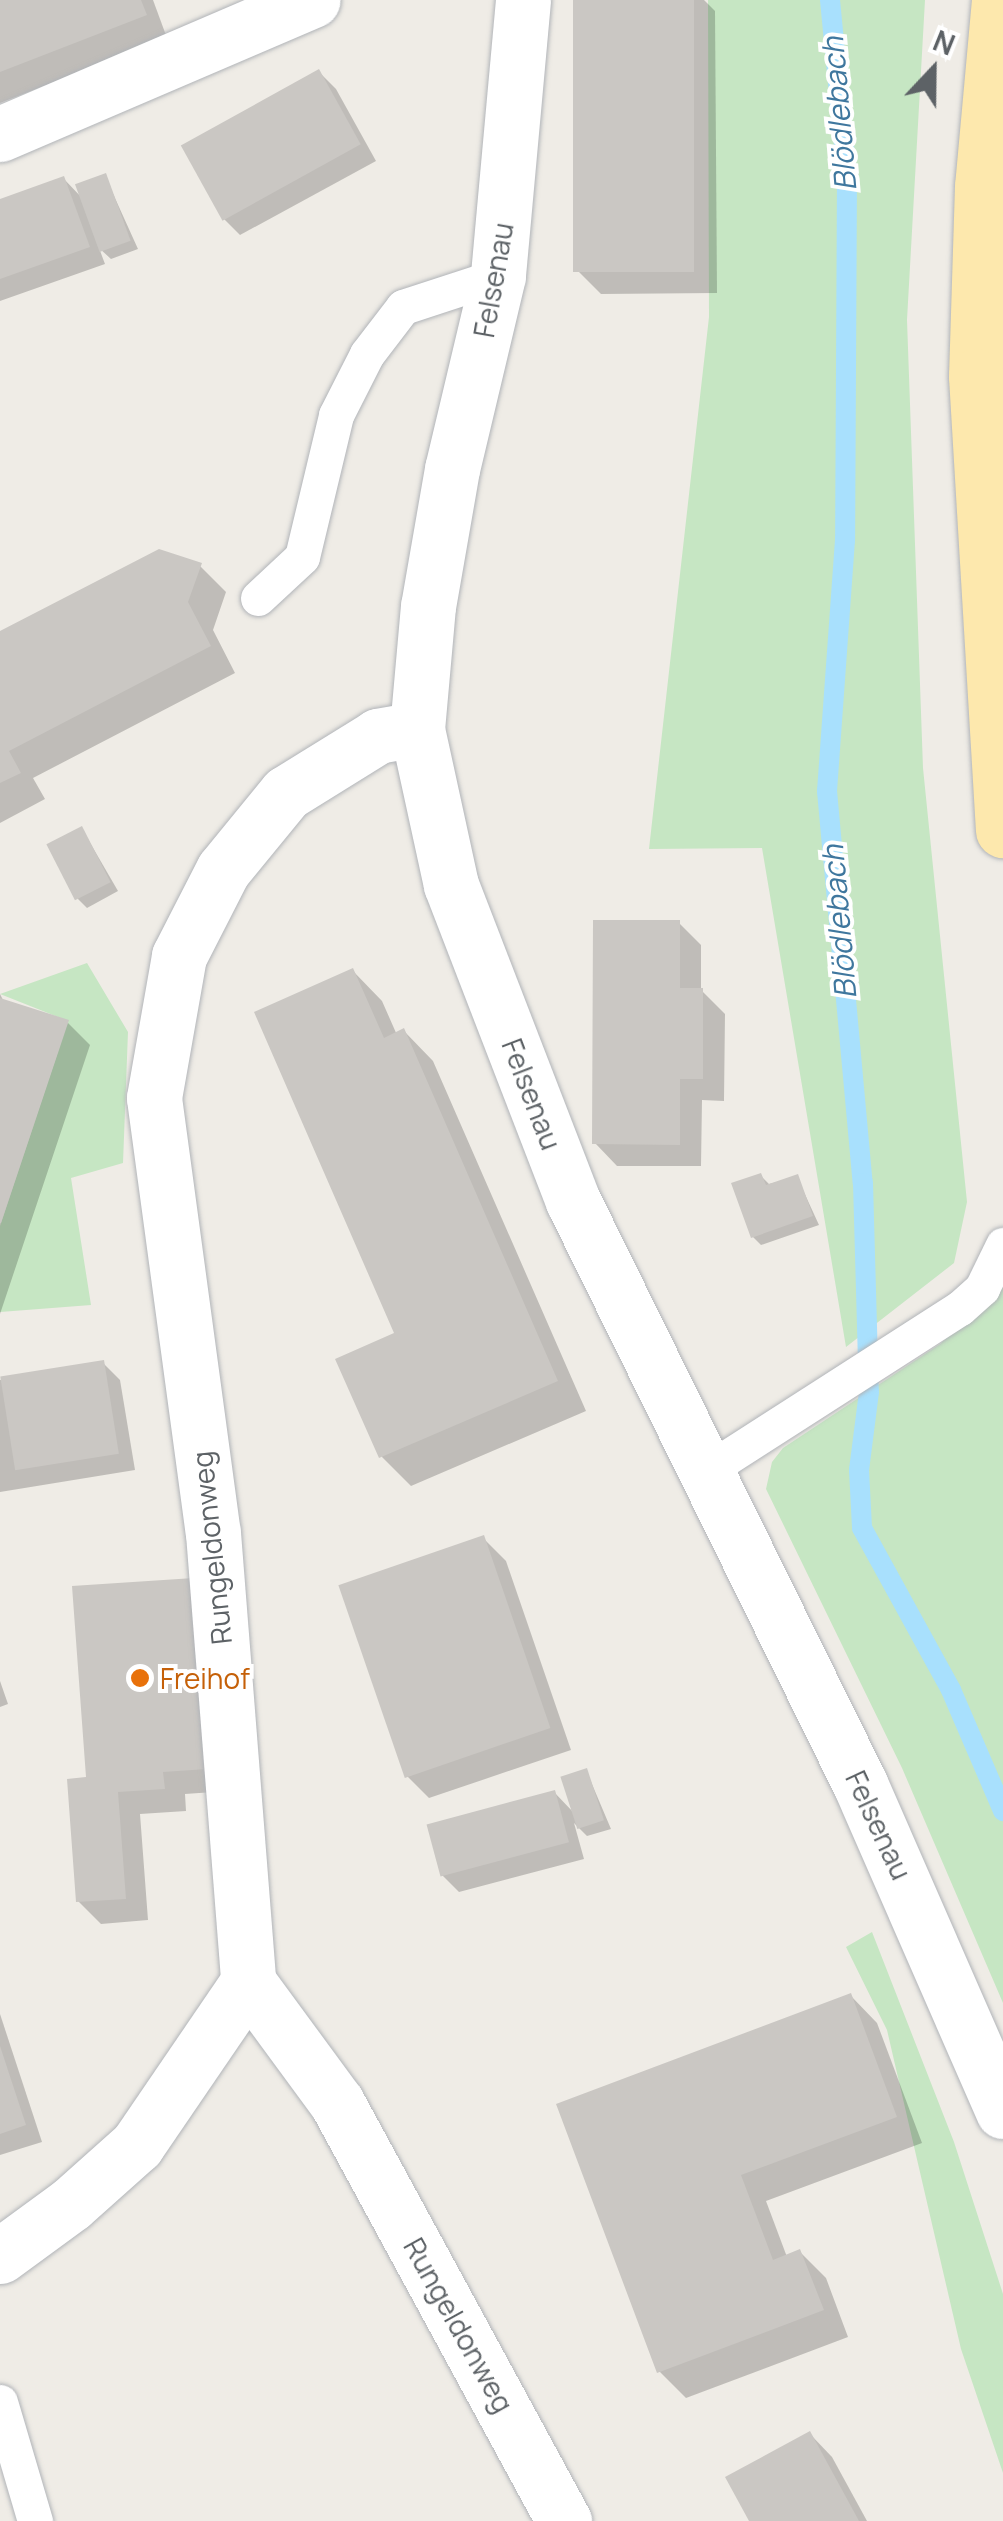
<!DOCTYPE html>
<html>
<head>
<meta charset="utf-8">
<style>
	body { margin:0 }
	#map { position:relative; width:1003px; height:2521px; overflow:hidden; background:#efece6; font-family:Manrope,sans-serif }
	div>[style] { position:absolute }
	.green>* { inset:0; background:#c6e6c3 }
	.shadow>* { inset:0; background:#0003 }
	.stream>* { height:20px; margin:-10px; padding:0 10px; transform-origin:10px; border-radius:10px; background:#a8e0fd }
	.building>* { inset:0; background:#cac7c3; transform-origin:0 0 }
	.roads { filter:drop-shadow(0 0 2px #b1b4b8) drop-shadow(0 0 2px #b1b4b8) }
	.lane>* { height:35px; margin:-17.5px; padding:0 17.5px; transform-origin:17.5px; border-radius:17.5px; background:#fff }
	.street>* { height:55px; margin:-27.5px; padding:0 27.5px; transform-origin:27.5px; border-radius:27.5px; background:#fff }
	.primary>* { height:55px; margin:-27.5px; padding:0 27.5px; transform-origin:27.5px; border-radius:27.5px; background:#fde8ad }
	.dots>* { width:28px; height:28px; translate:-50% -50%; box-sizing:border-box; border:5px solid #fff; border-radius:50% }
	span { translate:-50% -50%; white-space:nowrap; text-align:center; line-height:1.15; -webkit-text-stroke:8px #fff; paint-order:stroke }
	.street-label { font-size:28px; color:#5d6266 }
	.food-label { font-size:28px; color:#c56008 }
	.left { translate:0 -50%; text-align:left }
	.water-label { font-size:30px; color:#3f779e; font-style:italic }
	.north { position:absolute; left:883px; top:20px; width:100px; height:100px; -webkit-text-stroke:8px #fff; paint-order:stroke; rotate:22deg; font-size:28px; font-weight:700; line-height:40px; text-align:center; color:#5d6266 }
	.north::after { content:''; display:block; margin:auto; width:35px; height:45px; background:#5d6266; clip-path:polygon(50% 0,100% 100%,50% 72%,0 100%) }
</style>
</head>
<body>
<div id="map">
	<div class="green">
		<i style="clip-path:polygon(708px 0,925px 0,907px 320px,923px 768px,967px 1202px,954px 1263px,846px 1347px,762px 848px,649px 849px,709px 317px)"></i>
		<i style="clip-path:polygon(87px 963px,128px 1032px,123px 1163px,71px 1178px,91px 1305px,0 1312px,0 1226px,68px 1021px,0 994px)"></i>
		<i style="clip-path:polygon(1003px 1287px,1003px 2003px,902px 1768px,766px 1489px,772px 1462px,783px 1448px,940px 1344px)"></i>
		<i style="clip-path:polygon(872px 1932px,954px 2142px,1003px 2294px,1003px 2473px,961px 2349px,887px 2030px,846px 1947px)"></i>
	</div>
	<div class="shadow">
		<i style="clip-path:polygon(0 0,153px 0,167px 38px,0 103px)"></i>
		<i style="clip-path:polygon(576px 0,704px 0,715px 11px,717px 293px,601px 294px,578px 271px)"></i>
		<i style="clip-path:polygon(319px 72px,336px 89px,376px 161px,240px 235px,223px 218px,183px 146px)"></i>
		<i style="clip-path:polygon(105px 176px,138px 249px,111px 259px,99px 248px,105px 264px,0 301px,0 202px,64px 179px,84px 200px)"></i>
		<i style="clip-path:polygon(200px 566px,226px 592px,213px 630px,235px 673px,33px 778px,45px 799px,0 823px,0 634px)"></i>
		<i style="clip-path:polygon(82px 829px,118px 891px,87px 908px,78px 899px)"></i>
		<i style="clip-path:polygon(678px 922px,701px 945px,701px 990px,725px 1014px,724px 1101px,702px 1100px,701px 1166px,617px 1166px,595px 1143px)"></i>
		<i style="clip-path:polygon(353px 971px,382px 1001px,397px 1035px,404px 1031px,433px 1061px,586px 1411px,411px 1486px,382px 1457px,397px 1334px)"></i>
		<i style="clip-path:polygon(0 994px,4px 1002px,67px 1022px,90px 1045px,0 1314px)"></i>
		<i style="clip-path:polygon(761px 1176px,769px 1184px,797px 1177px,819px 1225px,761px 1245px,753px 1237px)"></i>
		<i style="clip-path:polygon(103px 1363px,120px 1380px,135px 1470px,0 1492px,0 1380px)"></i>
		<i style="clip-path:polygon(483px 1538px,506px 1561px,571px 1750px,429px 1798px,407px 1776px)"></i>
		<i style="clip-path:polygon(75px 1589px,228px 1791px,185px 1794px,186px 1811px,140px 1814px,148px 1920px,101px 1924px,78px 1901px,89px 1779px)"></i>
		<i style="clip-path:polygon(0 1681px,8px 1704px,0 1707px)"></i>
		<i style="clip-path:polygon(586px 1770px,611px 1829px,587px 1836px,574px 1823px,584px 1859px,459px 1892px,442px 1875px,554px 1792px,574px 1813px)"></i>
		<i style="clip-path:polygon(851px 1996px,877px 2023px,922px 2143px,766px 2201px,787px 2257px,800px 2252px,826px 2278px,848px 2337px,686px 2398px,659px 2371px,560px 2105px)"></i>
		<i style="clip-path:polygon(0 2014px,42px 2142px,0 2155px)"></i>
		<i style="clip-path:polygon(810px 2434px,832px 2457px,867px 2521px,752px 2521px)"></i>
	</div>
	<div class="stream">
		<i style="left:830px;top:0;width:178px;rotate:84.5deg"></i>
		<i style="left:847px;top:177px;width:363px;rotate:90.3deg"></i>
		<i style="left:845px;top:540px;width:252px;rotate:94.1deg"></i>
		<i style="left:827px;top:791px;width:394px;rotate:84.8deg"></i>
		<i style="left:863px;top:1183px;width:209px;rotate:88.4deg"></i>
		<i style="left:869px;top:1392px;width:79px;rotate:97.3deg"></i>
		<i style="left:859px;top:1470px;width:58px;rotate:87deg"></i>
		<i style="left:862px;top:1528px;width:185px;rotate:61.2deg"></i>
		<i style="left:951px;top:1690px;width:132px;rotate:66.7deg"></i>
	</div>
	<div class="building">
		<i style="clip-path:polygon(0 0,141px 0,147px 15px,0 72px)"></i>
		<i style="left:573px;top:0;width:121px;height:272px"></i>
		<i style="left:319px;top:69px;width:86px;height:158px;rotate:61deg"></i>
		<i style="left:106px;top:173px;width:72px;height:33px;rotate:70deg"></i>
		<i style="clip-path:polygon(64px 176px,90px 247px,0 279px,0 199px)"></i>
		<i style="clip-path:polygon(159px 549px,202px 563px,188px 602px,211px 646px,9px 751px,21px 773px,0 783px,0 631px)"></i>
		<i style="left:82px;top:826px;width:63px;height:40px;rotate:63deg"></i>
		<i style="clip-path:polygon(593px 920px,680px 920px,680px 988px,703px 988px,703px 1079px,680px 1079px,680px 1145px,592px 1144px)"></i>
		<i style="clip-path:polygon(353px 968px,384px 1038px,404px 1028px,558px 1381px,379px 1458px,335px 1359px,394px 1333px,254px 1012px)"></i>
		<i style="clip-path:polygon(0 998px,69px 1020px,1px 1223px,0 1223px)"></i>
		<i style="clip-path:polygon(761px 1173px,766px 1185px,798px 1174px,813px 1216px,751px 1238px,731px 1183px)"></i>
		<i style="left:104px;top:1360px;width:95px;height:105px;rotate:81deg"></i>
		<i style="left:484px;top:1535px;width:204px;height:154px;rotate:71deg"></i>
		<i style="clip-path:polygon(194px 1578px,207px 1769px,163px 1772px,165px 1789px,118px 1792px,126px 1899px,76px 1902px,67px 1779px,86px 1777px,72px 1586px)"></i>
		<i style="left:587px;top:1768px;width:55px;height:28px;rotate:72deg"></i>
		<i style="left:555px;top:1790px;width:54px;height:133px;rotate:75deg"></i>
		<i style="clip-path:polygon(851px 1993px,897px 2117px,741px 2175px,773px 2260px,800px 2249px,824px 2310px,657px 2373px,556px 2104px)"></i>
		<i style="clip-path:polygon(0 2046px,26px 2125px,0 2134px)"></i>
		<i style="clip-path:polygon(810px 2431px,859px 2521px,749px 2521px,725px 2477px)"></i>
	</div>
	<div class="roads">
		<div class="lane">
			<i style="left:258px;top:598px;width:60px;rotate:-43deg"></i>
			<i style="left:302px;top:557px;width:146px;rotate:-76.5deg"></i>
			<i style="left:336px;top:415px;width:68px;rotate:-63.1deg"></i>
			<i style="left:367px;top:354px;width:59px;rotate:-52.5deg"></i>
			<i style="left:403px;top:307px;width:100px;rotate:-18.1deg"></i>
			<i style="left:709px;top:1469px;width:298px;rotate:-32.7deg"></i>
			<i style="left:960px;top:1308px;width:30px;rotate:-42deg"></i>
			<i style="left:982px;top:1288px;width:48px;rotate:-64deg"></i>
			<i style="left:0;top:2402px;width:124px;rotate:73.6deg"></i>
		</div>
		<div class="street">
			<i style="left:523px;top:0;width:277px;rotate:95.2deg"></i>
			<i style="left:498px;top:276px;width:198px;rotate:103.4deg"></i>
			<i style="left:452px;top:469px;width:139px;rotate:99.9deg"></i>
			<i style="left:428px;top:606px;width:123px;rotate:95.1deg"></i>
			<i style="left:417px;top:729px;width:160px;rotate:77.7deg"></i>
			<i style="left:451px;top:885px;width:339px;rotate:68.9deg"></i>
			<i style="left:573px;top:1201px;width:650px;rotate:63.79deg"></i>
			<i style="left:860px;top:1784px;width:357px;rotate:66.4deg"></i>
			<i style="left:0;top:134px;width:340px;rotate:-23.2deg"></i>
			<i style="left:417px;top:729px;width:40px;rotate:170deg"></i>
			<i style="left:378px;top:736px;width:108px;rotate:148.2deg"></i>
			<i style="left:286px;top:793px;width:99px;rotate:129.3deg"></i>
			<i style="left:223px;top:870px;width:97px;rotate:117.1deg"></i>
			<i style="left:179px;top:956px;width:144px;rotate:100deg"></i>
			<i style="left:154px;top:1098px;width:439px;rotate:82.3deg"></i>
			<i style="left:213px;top:1533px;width:450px;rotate:85.5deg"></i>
			<i style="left:248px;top:1982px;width:150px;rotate:53.7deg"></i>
			<i style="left:337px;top:2103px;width:476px;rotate:61.5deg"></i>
			<i style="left:0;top:2256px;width:88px;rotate:-36.2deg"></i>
			<i style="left:71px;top:2204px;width:89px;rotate:-41.8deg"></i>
			<i style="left:137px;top:2145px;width:197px;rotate:-55.7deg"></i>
		</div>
		<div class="primary">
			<i style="left:999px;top:0;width:187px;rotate:95.2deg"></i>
			<i style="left:982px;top:186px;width:190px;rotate:91.8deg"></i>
			<i style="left:976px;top:376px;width:455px;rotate:86.6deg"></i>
		</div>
	</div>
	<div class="dots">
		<i style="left:140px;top:1678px;background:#e8710a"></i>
	</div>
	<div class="street-label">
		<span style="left:493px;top:280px;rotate:-80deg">Felsenau</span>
		<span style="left:532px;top:1094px;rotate:69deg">Felsenau</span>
		<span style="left:211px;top:1548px;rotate:-96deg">Rungeldonweg</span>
		<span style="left:879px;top:1825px;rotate:65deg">Felsenau</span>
		<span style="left:459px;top:2325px;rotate:61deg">Rungeldonweg</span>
	</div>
	<div class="food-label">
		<span class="left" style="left:160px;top:1678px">Freihof</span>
	</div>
	<div class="water-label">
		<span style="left:839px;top:114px;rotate:-95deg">Blödlebach</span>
		<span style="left:839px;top:922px;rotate:-95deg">Blödlebach</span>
	</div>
	<div class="north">N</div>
</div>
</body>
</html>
